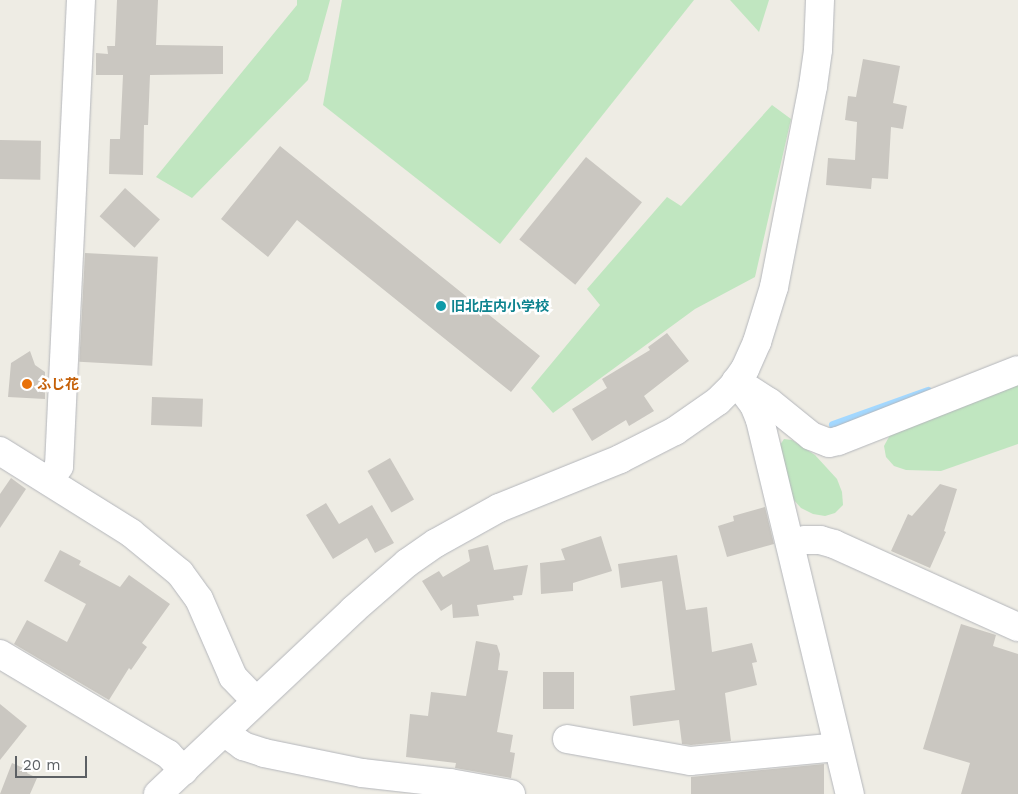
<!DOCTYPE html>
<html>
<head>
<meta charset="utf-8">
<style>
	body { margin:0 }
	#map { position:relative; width:1018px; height:794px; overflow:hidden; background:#eeece4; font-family:"Work Sans","Noto Sans JP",sans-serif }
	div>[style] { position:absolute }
	.green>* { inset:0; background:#c0e6c0 }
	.stream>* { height:8px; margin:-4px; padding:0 4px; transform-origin:4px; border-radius:4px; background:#a3d8ff }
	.building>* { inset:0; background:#cac7c1; transform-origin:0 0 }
	.roads { filter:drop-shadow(0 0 1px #b4b6bb) drop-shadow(0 0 1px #b4b6bb) }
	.minor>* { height:28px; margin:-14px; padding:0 14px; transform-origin:14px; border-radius:14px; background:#fff }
	.dots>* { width:14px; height:14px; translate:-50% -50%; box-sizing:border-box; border:2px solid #fff; border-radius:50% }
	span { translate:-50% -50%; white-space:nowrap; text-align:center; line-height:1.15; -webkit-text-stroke:5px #fff; paint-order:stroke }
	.culture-label { font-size:14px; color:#0d838f; font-weight:700 }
	.left { translate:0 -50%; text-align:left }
	.food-label { font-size:14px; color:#c56008; font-weight:700 }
	.scale { position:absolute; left:15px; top:756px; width:72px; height:22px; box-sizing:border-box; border:2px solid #5c6064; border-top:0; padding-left:6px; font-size:15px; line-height:18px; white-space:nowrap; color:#5c6064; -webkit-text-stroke:4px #fff; paint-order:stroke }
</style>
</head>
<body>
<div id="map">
	<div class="green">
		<i style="clip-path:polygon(297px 0,330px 0,308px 80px,192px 198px,156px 177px,297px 5px)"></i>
		<i style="clip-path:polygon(342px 0,694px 0,500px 244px,323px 105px)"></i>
		<i style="clip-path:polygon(730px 0,769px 0,759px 32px)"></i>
		<i style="clip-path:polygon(772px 105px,791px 119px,755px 277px,695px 309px,553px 413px,531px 388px,600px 305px,587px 289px,667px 197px,681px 206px)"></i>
		<i style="clip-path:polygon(1018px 385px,1018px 444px,941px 471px,906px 470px,894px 466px,886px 457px,884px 446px,890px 435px)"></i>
		<i style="clip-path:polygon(784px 439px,792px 440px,815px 455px,837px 479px,842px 492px,843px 505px,835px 513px,825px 516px,813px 514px,801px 508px,793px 499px,788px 487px,780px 445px)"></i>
	</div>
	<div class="stream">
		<i style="left:833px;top:425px;width:101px;rotate:-19.7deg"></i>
	</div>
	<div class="building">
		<i style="clip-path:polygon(117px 0,158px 0,156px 45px,223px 46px,223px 74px,150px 75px,148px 125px,144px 125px,143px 175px,109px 174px,110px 139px,120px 139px,123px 75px,96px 75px,96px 53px,108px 54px,107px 46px,115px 46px)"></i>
		<i style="clip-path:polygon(863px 59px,900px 66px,893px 103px,907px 106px,903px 129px,891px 127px,888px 179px,872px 178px,871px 189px,826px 185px,828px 158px,855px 160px,857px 122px,845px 120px,848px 96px,856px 97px)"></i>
		<i style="left:0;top:140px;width:41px;height:39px;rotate:1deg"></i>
		<i style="clip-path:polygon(280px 146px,540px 356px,511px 392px,297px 220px,268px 257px,221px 219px)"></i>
		<i style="left:586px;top:157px;width:72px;height:106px;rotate:39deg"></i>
		<i style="left:125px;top:188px;width:47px;height:38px;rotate:42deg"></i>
		<i style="left:85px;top:253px;width:73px;height:109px;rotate:3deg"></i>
		<i style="clip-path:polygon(667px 333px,689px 361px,644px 396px,654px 411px,629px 426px,626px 420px,592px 441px,572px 409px,607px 388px,602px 379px,650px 350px,648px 347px)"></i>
		<i style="clip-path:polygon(30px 351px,35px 365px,45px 372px,45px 399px,8px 397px,11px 363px)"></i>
		<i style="left:152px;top:397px;width:51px;height:28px;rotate:2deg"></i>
		<i style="left:390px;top:458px;width:48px;height:26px;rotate:60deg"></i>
		<i style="clip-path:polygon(11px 478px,26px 489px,0 528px,0 494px)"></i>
		<i style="clip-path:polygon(940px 484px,957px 489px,944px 531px,946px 532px,930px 568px,891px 551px,908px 514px,912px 516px)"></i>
		<i style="clip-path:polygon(326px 503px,339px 524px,372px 505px,394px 543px,375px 553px,367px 538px,333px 559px,306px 515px)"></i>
		<i style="clip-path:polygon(765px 507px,774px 544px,727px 557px,718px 526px,734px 521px,733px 516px)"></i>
		<i style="clip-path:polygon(601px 536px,612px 571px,573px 583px,573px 591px,541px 594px,540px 563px,565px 560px,561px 549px)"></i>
		<i style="clip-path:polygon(488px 545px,494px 570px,528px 565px,522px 595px,513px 596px,514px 600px,477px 605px,479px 616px,453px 618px,452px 604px,441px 611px,422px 581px,439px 571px,443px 577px,470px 561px,468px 550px)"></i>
		<i style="clip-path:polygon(60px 550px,81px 561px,79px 565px,120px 587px,129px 575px,170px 604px,142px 643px,147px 647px,131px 670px,129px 668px,109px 700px,14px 644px,27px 620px,67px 642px,86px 604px,44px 581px)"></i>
		<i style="clip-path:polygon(677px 555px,686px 610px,707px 607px,712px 652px,752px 643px,757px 662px,752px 663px,757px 685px,725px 693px,731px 741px,691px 745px,682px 744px,679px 720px,633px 726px,630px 696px,675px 690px,662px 581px,621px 588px,618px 564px)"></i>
		<i style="clip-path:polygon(961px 624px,996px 635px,993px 646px,1018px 654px,1018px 794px,961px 794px,970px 763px,923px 749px)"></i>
		<i style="clip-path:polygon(476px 641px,497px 645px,500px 654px,498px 670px,508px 671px,497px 732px,513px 735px,510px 752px,515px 753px,511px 778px,455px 768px,456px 763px,406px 757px,410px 714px,428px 716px,431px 692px,466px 696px)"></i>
		<i style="left:543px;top:672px;width:31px;height:37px"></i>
		<i style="clip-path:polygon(0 704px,27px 726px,0 760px)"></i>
		<i style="clip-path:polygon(12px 763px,28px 770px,27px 773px,37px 778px,30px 794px,0 794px)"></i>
		<i style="clip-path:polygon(824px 764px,824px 794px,691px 794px,691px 777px)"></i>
	</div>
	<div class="roads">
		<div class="minor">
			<i style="left:736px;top:381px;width:30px;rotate:53deg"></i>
			<i style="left:754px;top:405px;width:16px;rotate:68deg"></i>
			<i style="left:760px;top:420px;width:385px;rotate:76.5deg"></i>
			<i style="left:744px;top:386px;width:30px;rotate:33deg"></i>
			<i style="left:769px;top:402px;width:54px;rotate:39deg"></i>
			<i style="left:811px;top:436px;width:19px;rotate:21deg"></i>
			<i style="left:829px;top:443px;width:9px;rotate:-13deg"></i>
			<i style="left:838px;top:441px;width:193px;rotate:-21.5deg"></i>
			<i style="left:0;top:451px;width:155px;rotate:32deg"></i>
			<i style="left:131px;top:533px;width:63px;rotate:39.2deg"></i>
			<i style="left:180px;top:573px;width:32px;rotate:54deg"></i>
			<i style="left:199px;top:599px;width:85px;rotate:66.4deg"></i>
			<i style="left:233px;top:677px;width:33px;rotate:46deg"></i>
			<i style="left:49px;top:481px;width:18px;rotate:-56deg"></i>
			<i style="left:59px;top:466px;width:467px;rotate:-87.3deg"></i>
			<i style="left:790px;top:543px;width:15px;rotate:-11deg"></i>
			<i style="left:805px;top:540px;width:15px"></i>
			<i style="left:820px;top:540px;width:15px;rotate:16deg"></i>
			<i style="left:834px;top:544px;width:202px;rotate:24.3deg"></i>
			<i style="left:0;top:654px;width:196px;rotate:30.8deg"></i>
			<i style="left:168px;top:754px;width:23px;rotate:47deg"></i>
			<i style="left:224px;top:732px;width:24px;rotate:36deg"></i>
			<i style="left:243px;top:746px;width:22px;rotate:18deg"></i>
			<i style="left:264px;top:753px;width:100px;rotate:11.5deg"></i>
			<i style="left:362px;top:773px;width:89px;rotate:6.5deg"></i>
			<i style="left:450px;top:783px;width:62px;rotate:10.2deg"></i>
			<i style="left:567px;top:739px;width:125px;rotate:10.1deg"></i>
			<i style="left:690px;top:761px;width:148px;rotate:-5.4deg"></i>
			<i style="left:158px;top:794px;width:268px;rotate:-43.3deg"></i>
			<i style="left:353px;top:610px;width:72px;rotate:-41deg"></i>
			<i style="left:407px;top:563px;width:35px;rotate:-35deg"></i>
			<i style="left:436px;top:543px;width:72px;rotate:-29.1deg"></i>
			<i style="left:499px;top:508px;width:131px;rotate:-22deg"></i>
			<i style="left:620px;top:459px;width:62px;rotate:-27deg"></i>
			<i style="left:675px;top:431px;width:52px;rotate:-34.9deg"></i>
			<i style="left:718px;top:401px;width:21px;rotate:-45deg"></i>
			<i style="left:733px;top:386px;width:21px;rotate:-55deg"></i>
			<i style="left:745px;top:369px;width:30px;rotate:-66deg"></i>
			<i style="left:757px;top:342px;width:58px;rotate:-72.8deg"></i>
			<i style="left:774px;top:287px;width:205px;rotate:-79deg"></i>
			<i style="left:813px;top:86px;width:36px;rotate:-82deg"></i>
			<i style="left:818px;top:50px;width:50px;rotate:-87.7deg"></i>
		</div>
	</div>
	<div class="dots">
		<i style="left:441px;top:306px;background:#0f9aa8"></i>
		<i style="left:27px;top:384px;background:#e8710a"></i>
	</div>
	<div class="culture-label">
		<span class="left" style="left:451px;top:306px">旧北庄内小学校</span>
	</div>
	<div class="food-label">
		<span class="left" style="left:37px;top:384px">ふじ花</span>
	</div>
	<div class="scale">20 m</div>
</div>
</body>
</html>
